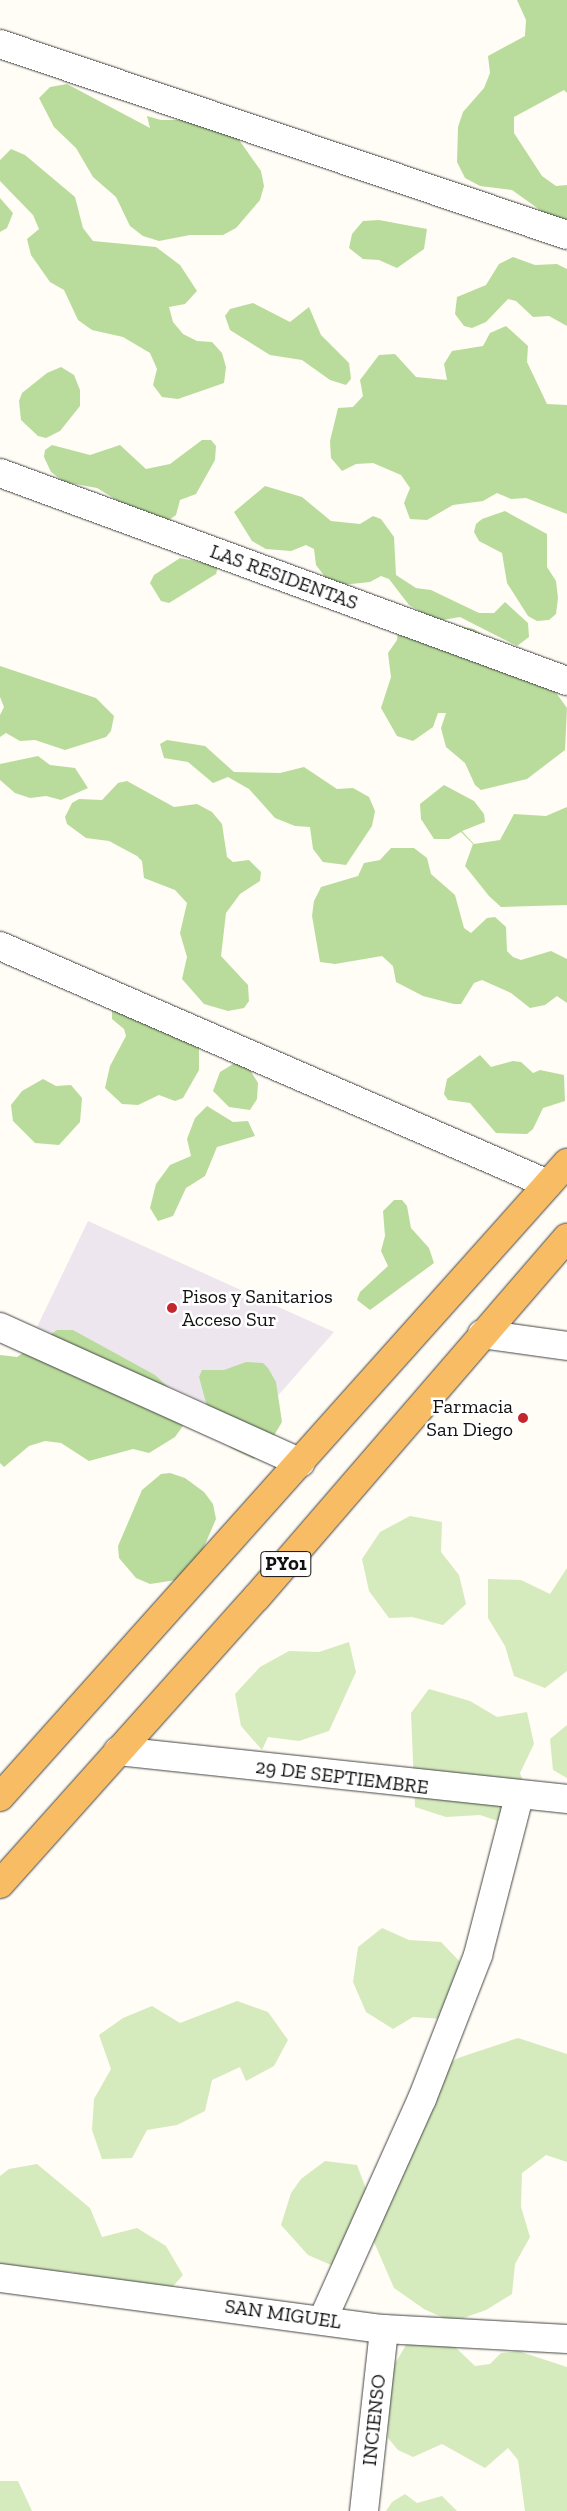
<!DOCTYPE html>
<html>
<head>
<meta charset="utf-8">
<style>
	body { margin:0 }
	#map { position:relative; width:567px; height:2511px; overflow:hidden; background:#fffdf5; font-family:"Zilla Slab",serif }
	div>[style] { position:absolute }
	.industrial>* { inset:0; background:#eee6ef }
	.green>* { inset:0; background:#d5ebbd }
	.forest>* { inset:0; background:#b9dc9c }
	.roads { filter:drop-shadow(0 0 1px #444) drop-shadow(0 0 1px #444) }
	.minor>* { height:28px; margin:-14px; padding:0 14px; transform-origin:14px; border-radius:14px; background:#fff }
	.trunk>* { height:28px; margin:-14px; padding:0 14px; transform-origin:14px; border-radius:14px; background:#f7bc64 }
	.dots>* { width:14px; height:14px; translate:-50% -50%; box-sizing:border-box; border:2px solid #fff; border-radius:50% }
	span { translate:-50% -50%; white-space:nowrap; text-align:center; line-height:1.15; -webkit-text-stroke:5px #fff; paint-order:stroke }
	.shield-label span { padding:1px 4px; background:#fff; border:1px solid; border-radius:4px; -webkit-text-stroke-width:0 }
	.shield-label { font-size:19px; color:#111; font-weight:700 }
	.street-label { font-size:20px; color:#111 }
	.poi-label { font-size:20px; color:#111 }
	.left { translate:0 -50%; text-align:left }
	.right { translate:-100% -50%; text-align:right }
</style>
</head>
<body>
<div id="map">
	<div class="industrial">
		<i style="clip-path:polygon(88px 1221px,334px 1332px,253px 1424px,37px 1327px)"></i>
	</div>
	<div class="green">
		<i style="clip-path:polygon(410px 1516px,442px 1522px,441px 1552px,459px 1575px,466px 1604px,443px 1625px,412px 1617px,389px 1618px,369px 1591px,362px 1559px,380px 1532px)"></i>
		<i style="clip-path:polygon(567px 1568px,567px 1671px,545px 1688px,514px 1676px,505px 1646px,488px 1618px,488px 1579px,521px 1580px,550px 1594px)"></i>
		<i style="clip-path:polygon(349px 1642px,356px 1672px,329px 1731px,299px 1741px,268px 1737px,262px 1750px,241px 1726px,235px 1694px,260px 1667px,289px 1651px,319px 1652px)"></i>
		<i style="clip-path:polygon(429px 1689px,470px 1701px,497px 1717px,527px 1712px,534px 1744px,520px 1773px,532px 1805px,510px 1825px,480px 1815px,446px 1817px,415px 1807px,411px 1713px)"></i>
		<i style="clip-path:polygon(567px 1725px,567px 1778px,553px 1770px,550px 1739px)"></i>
		<i style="clip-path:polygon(382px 1928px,409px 1940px,441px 1942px,465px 1967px,445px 2019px,413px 2017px,393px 2029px,366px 2012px,353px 1982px,358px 1947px)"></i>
		<i style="clip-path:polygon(237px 2001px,268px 2012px,288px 2040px,274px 2066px,246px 2081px,240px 2067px,212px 2080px,205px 2111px,177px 2125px,147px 2130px,132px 2158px,102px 2159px,92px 2130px,94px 2099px,111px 2069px,99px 2035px,123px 2018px,152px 2006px,180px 2023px)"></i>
		<i style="clip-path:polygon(518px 2038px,567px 2054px,567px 2162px,546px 2155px,522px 2173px,521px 2207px,530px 2237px,515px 2264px,512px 2294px,486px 2310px,452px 2322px,424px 2309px,394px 2288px,367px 2226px,338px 2268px,308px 2255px,281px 2225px,291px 2193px,301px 2179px,325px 2161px,357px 2165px,368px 2194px,432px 2075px,458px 2058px)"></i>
		<i style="clip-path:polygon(37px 2164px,90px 2208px,102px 2237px,137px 2228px,166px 2246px,183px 2275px,162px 2299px,132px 2306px,73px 2272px,41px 2273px,0 2283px,0 2176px,9px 2169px)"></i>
		<i style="clip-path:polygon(422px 2338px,452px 2344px,475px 2366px,490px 2364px,501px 2353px,518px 2351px,567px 2367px,567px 2511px,525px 2511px,518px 2460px,508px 2448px,485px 2468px,442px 2444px,413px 2457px,398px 2450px,388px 2438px,390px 2372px,406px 2345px)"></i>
		<i style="clip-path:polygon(0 2481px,18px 2481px,32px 2511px,0 2511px)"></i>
		<i style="clip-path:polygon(405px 2494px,417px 2503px,442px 2496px,457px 2511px,386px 2511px,392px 2502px)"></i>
	</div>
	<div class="forest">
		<i style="clip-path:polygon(517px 0,567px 0,567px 93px,564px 90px,514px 117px,514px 133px,542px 176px,556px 186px,567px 185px,567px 219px,554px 220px,512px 190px,480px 186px,465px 178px,457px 162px,458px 127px,463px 112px,484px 88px,490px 73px,488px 56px,525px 36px,526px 20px)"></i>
		<i style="clip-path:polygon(67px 84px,150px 128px,147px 116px,161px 120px,225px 120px,261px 171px,264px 186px,260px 200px,236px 228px,223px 235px,190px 235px,159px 241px,143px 236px,130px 226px,116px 197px,93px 177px,76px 148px,54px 127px,39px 98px,50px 87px)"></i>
		<i style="clip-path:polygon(11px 149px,25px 155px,75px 197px,83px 228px,93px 241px,156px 247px,180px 265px,197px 291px,185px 304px,169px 307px,173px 322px,183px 334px,197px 341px,212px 342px,222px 353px,226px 367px,224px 383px,178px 399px,162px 397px,153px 385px,157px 369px,150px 353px,123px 337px,92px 330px,78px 320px,64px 290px,50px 282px,31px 255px,27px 239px,39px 229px,33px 215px,0 181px,0 160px)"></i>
		<i style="clip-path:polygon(0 198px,13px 213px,7px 228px,0 232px)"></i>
		<i style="clip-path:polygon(379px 220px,427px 229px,424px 249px,397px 268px,379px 260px,363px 259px,349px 248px,352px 234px,363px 221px)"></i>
		<i style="clip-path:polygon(513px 257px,535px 265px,557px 264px,567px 269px,567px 326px,549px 316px,533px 317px,516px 301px,508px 299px,486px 322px,472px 328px,464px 326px,455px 314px,457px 297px,486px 285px,499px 264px)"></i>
		<i style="clip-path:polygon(253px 303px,290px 322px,309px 307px,321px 335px,349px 363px,351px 379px,346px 385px,330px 380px,302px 360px,270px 355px,230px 330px,225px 316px,230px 309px)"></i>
		<i style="clip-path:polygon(506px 326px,528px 346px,527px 362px,547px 404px,567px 405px,567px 514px,526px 498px,511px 499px,497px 493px,483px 501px,453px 505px,427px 520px,410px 519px,404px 503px,410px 488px,401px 475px,373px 463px,356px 464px,342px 471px,331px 458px,330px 441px,338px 408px,353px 407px,363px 396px,360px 380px,379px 355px,395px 354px,416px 377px,447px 380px,444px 364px,452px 351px,483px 346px,490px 333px)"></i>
		<i style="clip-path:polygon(61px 367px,74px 375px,80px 390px,80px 406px,60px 431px,46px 438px,38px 436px,21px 420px,19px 401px,22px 393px,47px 373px)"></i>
		<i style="clip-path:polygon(202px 440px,211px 440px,216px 446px,215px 460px,196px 494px,180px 500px,176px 515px,169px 520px,136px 512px,97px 488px,64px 482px,51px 472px,44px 457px,45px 450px,52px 445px,90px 455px,120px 445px,146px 469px,170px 464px)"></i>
		<i style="clip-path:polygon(265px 486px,302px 497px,331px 521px,360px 524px,373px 516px,381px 519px,394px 537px,396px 575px,416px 588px,431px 590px,479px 613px,494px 613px,505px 602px,528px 623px,529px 637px,517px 646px,460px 617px,437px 621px,409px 605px,389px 579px,381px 576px,370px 582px,332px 586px,316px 565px,314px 549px,306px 545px,291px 551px,266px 549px,252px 541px,234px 512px)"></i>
		<i style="clip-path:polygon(505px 511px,547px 534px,547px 567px,556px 581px,558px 598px,556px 614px,549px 620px,537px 621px,528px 616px,507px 583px,502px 553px,479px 541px,474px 532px,476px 524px,482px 519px)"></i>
		<i style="clip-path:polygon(180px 558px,218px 566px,216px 574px,169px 603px,161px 601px,150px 583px,154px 575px)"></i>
		<i style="clip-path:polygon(400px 616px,474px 629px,481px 634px,490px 655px,552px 687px,567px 708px,565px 750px,527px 779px,481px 790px,475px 785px,465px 763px,446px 747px,441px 728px,446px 713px,438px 713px,433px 727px,413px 741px,397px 736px,381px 708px,391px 677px,388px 653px,397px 640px)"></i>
		<i style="clip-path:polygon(0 666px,96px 698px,114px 716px,111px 731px,106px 737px,65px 750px,35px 740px,20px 741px,6px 733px,0 737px,0 715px,4px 707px,0 697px)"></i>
		<i style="clip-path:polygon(167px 740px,205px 746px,234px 772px,280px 773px,304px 767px,337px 789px,353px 788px,369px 797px,375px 811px,372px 826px,346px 865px,323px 862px,313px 849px,310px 827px,295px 826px,275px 818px,249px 789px,228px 777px,213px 783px,188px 762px,164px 758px,160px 744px)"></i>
		<i style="clip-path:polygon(38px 756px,50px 765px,75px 768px,88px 788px,61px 800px,46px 796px,30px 798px,15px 793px,0 780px,0 764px)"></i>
		<i style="clip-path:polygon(127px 781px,174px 807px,197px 804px,212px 812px,222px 824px,227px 857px,233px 862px,249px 860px,261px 872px,260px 881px,240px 894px,226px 913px,221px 956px,248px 985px,249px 1001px,244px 1008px,228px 1011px,204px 1004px,182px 979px,187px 957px,180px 933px,187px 903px,175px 890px,144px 878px,142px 861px,137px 856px,109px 841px,86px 838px,67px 824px,65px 817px,72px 803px,79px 799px,102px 800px,118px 783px)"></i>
		<i style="clip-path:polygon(444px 785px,474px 801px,484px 814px,485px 822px,462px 831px,474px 844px,500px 840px,514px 814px,546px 816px,567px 807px,567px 905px,501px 907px,489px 896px,465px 866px,473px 844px,461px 832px,449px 839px,434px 839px,421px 819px,420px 804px)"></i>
		<i style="clip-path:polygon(391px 848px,414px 848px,427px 858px,431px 874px,455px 895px,464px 928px,471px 933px,487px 918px,495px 917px,506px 927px,507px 951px,513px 957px,521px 960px,551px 951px,567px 959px,567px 1003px,557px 996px,545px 1005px,530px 1008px,511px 993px,482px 980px,474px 983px,461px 1004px,454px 1004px,423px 996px,396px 982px,393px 966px,382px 956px,335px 964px,320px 962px,312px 916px,314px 901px,321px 887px,358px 876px,364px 863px,380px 860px)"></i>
		<i style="clip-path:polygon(112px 1010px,199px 1046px,199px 1070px,183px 1098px,175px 1101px,159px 1095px,138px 1105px,122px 1104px,105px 1088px,110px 1066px,126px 1036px,124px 1029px,112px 1019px)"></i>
		<i style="clip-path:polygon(480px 1055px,491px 1067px,513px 1061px,521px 1062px,533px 1073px,540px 1070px,564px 1075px,565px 1101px,543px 1108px,533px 1129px,527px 1134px,496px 1133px,470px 1103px,448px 1100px,444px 1094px,447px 1079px)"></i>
		<i style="clip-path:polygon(238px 1061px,246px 1063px,258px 1083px,257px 1099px,250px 1110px,229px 1107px,213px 1091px,220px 1072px)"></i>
		<i style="clip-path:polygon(43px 1079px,56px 1086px,71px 1085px,82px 1098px,80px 1122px,59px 1145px,35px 1143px,13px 1121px,11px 1105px,22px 1091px)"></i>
		<i style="clip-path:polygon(207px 1106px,233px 1122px,248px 1121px,255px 1136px,217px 1147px,205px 1176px,186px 1188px,173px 1216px,158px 1221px,150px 1208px,156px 1184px,170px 1165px,191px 1156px,187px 1139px,195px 1118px)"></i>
		<i style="clip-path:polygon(394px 1200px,402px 1200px,407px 1206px,411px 1228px,429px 1248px,434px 1263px,370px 1310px,357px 1300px,360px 1292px,388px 1266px,381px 1251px,385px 1236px,383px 1211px)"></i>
		<i style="clip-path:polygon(57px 1330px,73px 1330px,155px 1375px,178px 1396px,185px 1423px,175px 1437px,149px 1453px,133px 1449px,89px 1461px,61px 1443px,45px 1441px,29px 1446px,4px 1467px,0 1463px,0 1355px,17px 1357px)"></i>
		<i style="clip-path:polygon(246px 1362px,263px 1363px,268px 1368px,276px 1382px,282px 1422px,266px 1449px,254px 1459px,231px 1448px,220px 1435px,211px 1421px,199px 1377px,202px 1370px,224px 1370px)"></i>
		<i style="clip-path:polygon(170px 1473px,185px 1478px,204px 1492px,213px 1504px,216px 1519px,200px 1556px,176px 1580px,150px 1584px,136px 1578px,119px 1558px,118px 1546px,142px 1490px,161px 1474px)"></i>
	</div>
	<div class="roads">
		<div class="minor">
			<i style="left:0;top:44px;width:598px;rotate:18.62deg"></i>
			<i style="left:0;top:473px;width:604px;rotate:20.15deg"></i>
			<i style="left:0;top:946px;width:597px;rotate:23.48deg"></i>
			<i style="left:0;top:1327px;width:330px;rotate:24.3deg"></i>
			<i style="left:482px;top:1334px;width:86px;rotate:8deg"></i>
			<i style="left:118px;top:1751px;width:452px;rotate:6.1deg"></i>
			<i style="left:0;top:2278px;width:387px;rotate:7.6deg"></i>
			<i style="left:384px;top:2329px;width:183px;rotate:3.1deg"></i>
			<i style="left:323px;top:2319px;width:241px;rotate:-65.8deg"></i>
			<i style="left:422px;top:2099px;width:155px;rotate:-68.7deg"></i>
			<i style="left:478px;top:1955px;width:163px;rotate:-75.5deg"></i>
			<i style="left:364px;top:2511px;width:183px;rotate:-83.7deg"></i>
		</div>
		<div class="trunk">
			<i style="left:0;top:1797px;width:851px;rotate:-48.19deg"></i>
			<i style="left:0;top:1884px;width:384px;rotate:-48.2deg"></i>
			<i style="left:256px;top:1598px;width:476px;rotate:-49.2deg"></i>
		</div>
	</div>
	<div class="dots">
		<i style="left:172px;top:1308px;background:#c4262e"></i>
		<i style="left:523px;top:1418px;background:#c4262e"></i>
	</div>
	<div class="shield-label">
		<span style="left:286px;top:1564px">PY01</span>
	</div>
	<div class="street-label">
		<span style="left:284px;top:577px;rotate:20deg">LAS RESIDENTAS</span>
		<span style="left:342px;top:1777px;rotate:7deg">29 DE SEPTIEMBRE</span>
		<span style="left:283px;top:2314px;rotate:8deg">SAN MIGUEL</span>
		<span style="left:374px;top:2420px;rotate:-84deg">INCIENSO</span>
	</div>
	<div class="poi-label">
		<span class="left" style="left:182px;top:1308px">Pisos y Sanitarios<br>Acceso Sur</span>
		<span class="right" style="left:513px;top:1418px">Farmacia<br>San Diego</span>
	</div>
</div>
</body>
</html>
